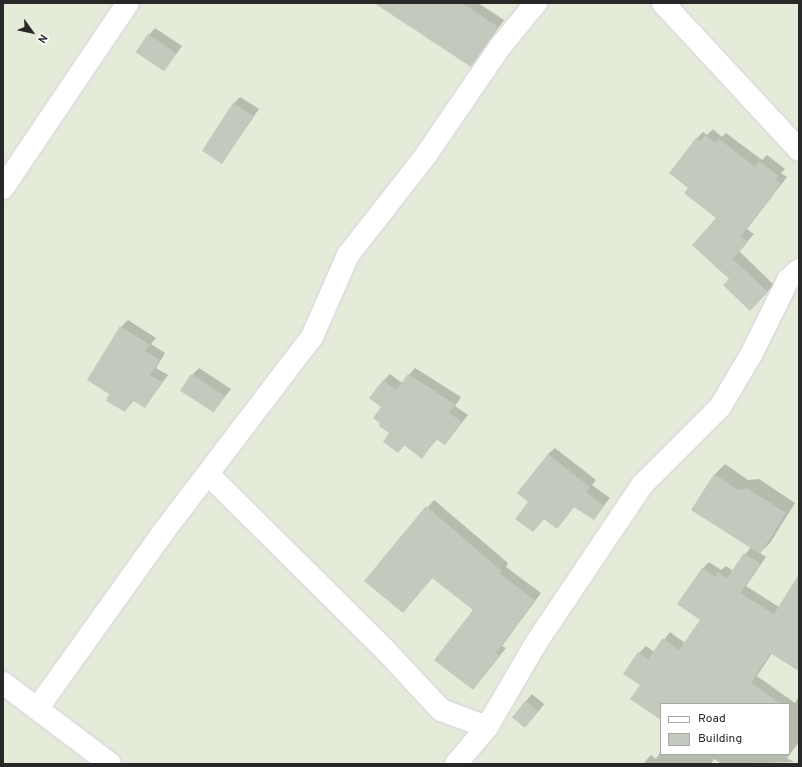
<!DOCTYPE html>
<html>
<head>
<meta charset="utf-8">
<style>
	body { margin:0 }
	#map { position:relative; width:802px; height:767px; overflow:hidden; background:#e4ebd9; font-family:Overpass,sans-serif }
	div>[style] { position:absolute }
	.shadow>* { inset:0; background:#0003; transform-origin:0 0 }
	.building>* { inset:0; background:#c3c9bc; transform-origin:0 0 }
	.roads { filter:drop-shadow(0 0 1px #dbcee2) drop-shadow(0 0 1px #dbcee2) }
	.minor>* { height:22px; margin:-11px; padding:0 11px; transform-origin:11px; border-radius:11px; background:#fff }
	span { translate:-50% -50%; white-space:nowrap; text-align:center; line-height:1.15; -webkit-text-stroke:3px #fff; paint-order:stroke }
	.frame { position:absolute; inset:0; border:4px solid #282828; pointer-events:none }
	.legend { position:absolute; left:660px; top:703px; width:130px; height:52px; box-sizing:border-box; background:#fff; border:1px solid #a9a9a9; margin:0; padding:5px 7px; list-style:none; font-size:12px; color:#282828 }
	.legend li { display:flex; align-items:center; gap:8px; height:20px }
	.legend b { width:20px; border:1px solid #a9a9a9 }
	.north { position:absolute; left:12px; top:12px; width:40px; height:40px; -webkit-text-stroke:3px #fff; paint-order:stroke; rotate:123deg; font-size:11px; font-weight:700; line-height:16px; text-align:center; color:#282828 }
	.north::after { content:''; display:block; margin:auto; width:14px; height:18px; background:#282828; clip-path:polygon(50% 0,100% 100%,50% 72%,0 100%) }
</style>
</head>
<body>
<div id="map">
	<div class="shadow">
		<i style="clip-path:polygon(376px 3px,478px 3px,504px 20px,471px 66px)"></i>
		<i style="clip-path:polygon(155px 28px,182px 46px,164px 71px,149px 35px)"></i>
		<i style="clip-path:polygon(240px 97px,259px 109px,222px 163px,233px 104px)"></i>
		<i style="clip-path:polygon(713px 129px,722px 137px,726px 133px,762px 160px,767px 155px,785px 169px,781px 173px,787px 177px,747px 229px,754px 234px,739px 251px,774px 285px,750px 310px,731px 279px,718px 218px,690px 188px,696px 139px,703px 132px,707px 135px)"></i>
		<i style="clip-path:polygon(128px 320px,156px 338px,151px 344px,165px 353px,156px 368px,168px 375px,145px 407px,134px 400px,125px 411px,111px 394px,121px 327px)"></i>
		<i style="clip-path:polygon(199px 368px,231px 389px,214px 411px,192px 375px)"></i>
		<i style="clip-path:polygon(415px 368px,461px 397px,455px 406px,468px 415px,445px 444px,438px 438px,422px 457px,405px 445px,398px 452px,383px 407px,383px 381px,390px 374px,402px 383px)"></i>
		<i style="clip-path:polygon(555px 448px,596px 480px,592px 485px,610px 498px,593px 519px,575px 506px,557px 528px,530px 501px,548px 454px)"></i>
		<i style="clip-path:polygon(725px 464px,748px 480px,759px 479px,795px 503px,770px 543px,760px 553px,766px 557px,746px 586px,779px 607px,799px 576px,799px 670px,772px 653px,757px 676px,795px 703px,799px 696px,799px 742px,787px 758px,794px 762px,722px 764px,714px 759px,711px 764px,643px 764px,651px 755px,656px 759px,661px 751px,661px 754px,789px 754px,789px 704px,661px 704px,661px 719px,641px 685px,639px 653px,646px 646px,654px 652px,670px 632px,685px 643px,701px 620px,678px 603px,703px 568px,709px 562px,721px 570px,726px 566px,733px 571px,751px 547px,715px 474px)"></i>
		<i style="clip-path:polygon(434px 500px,508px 563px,506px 567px,541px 593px,502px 646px,506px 648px,479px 682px,475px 610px,433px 577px,403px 612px,366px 581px)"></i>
		<i style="left:532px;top:694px;width:16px;height:30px;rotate:40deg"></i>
	</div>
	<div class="building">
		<i style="clip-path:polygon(374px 3px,462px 3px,498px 27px,471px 67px)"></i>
		<i style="left:148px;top:34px;width:34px;height:22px;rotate:34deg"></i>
		<i style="left:233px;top:103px;width:24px;height:57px;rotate:33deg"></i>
		<i style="clip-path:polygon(705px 135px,715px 143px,719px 139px,755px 167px,759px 161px,779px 176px,776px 180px,781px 184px,741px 236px,748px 242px,733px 259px,768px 292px,750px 311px,723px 285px,729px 279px,692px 245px,716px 218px,684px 193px,688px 188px,669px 173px,696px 138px,700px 141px)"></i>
		<i style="clip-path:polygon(120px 326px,150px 345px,145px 351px,160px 360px,150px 375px,162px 382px,145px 408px,132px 400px,125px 412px,106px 401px,109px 394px,87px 380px)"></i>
		<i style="left:191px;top:374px;width:40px;height:20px;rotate:33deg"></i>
		<i style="clip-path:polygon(408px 374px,455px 404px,449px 413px,462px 422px,445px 445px,436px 439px,422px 459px,404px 445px,398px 453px,383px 442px,389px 433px,379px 426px,380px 423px,373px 418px,381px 407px,369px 398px,383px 380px,396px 390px)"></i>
		<i style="clip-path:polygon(548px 454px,590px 487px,586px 492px,604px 506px,594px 520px,574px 507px,557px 529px,544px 519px,533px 532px,515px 519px,528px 502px,517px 493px)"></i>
		<i style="clip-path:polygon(714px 474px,738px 490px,748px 489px,786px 513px,760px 554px,691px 510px)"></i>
		<i style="clip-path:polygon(426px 506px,502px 571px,500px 574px,535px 600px,496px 653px,500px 656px,473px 690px,434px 660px,473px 610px,432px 578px,403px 613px,364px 581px)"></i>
		<i style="clip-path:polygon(744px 553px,760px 564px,740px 593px,774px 614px,799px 574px,799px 671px,770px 653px,751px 683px,781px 704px,661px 704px,661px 720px,630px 699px,640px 685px,623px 674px,638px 652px,648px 659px,663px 638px,679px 650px,700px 620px,677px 604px,702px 568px,715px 577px,718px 572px,727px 578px)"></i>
		<i style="left:525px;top:701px;width:16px;height:21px;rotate:38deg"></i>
	</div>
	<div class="roads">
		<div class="minor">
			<i style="left:663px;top:3px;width:200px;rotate:47.2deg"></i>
			<i style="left:3px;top:188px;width:223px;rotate:-56deg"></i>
			<i style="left:209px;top:475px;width:251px;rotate:44.8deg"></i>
			<i style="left:387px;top:652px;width:79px;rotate:47deg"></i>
			<i style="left:441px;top:710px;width:49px;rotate:20.3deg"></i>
			<i style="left:3px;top:683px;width:134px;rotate:37.1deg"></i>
			<i style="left:37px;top:709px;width:214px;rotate:-54.5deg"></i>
			<i style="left:161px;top:535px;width:249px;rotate:-52.7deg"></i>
			<i style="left:312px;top:337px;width:90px;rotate:-66.3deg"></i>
			<i style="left:348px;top:255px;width:127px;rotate:-52deg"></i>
			<i style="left:426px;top:155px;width:131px;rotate:-55.6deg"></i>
			<i style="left:500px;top:47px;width:57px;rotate:-50.7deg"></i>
			<i style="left:456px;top:764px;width:48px;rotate:-50deg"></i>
			<i style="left:487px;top:727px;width:97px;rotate:-59.7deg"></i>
			<i style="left:536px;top:643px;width:190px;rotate:-56.1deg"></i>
			<i style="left:642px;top:485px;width:110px;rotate:-45deg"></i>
			<i style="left:720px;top:407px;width:63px;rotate:-59.3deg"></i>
			<i style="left:752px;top:353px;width:81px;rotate:-63.7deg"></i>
			<i style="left:788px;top:280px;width:15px;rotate:-42deg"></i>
		</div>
	</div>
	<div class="frame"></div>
	<ul class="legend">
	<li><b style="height:5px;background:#fff"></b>Road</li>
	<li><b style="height:11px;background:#c3c9bc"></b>Building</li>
	</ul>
	<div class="north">N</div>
</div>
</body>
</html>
